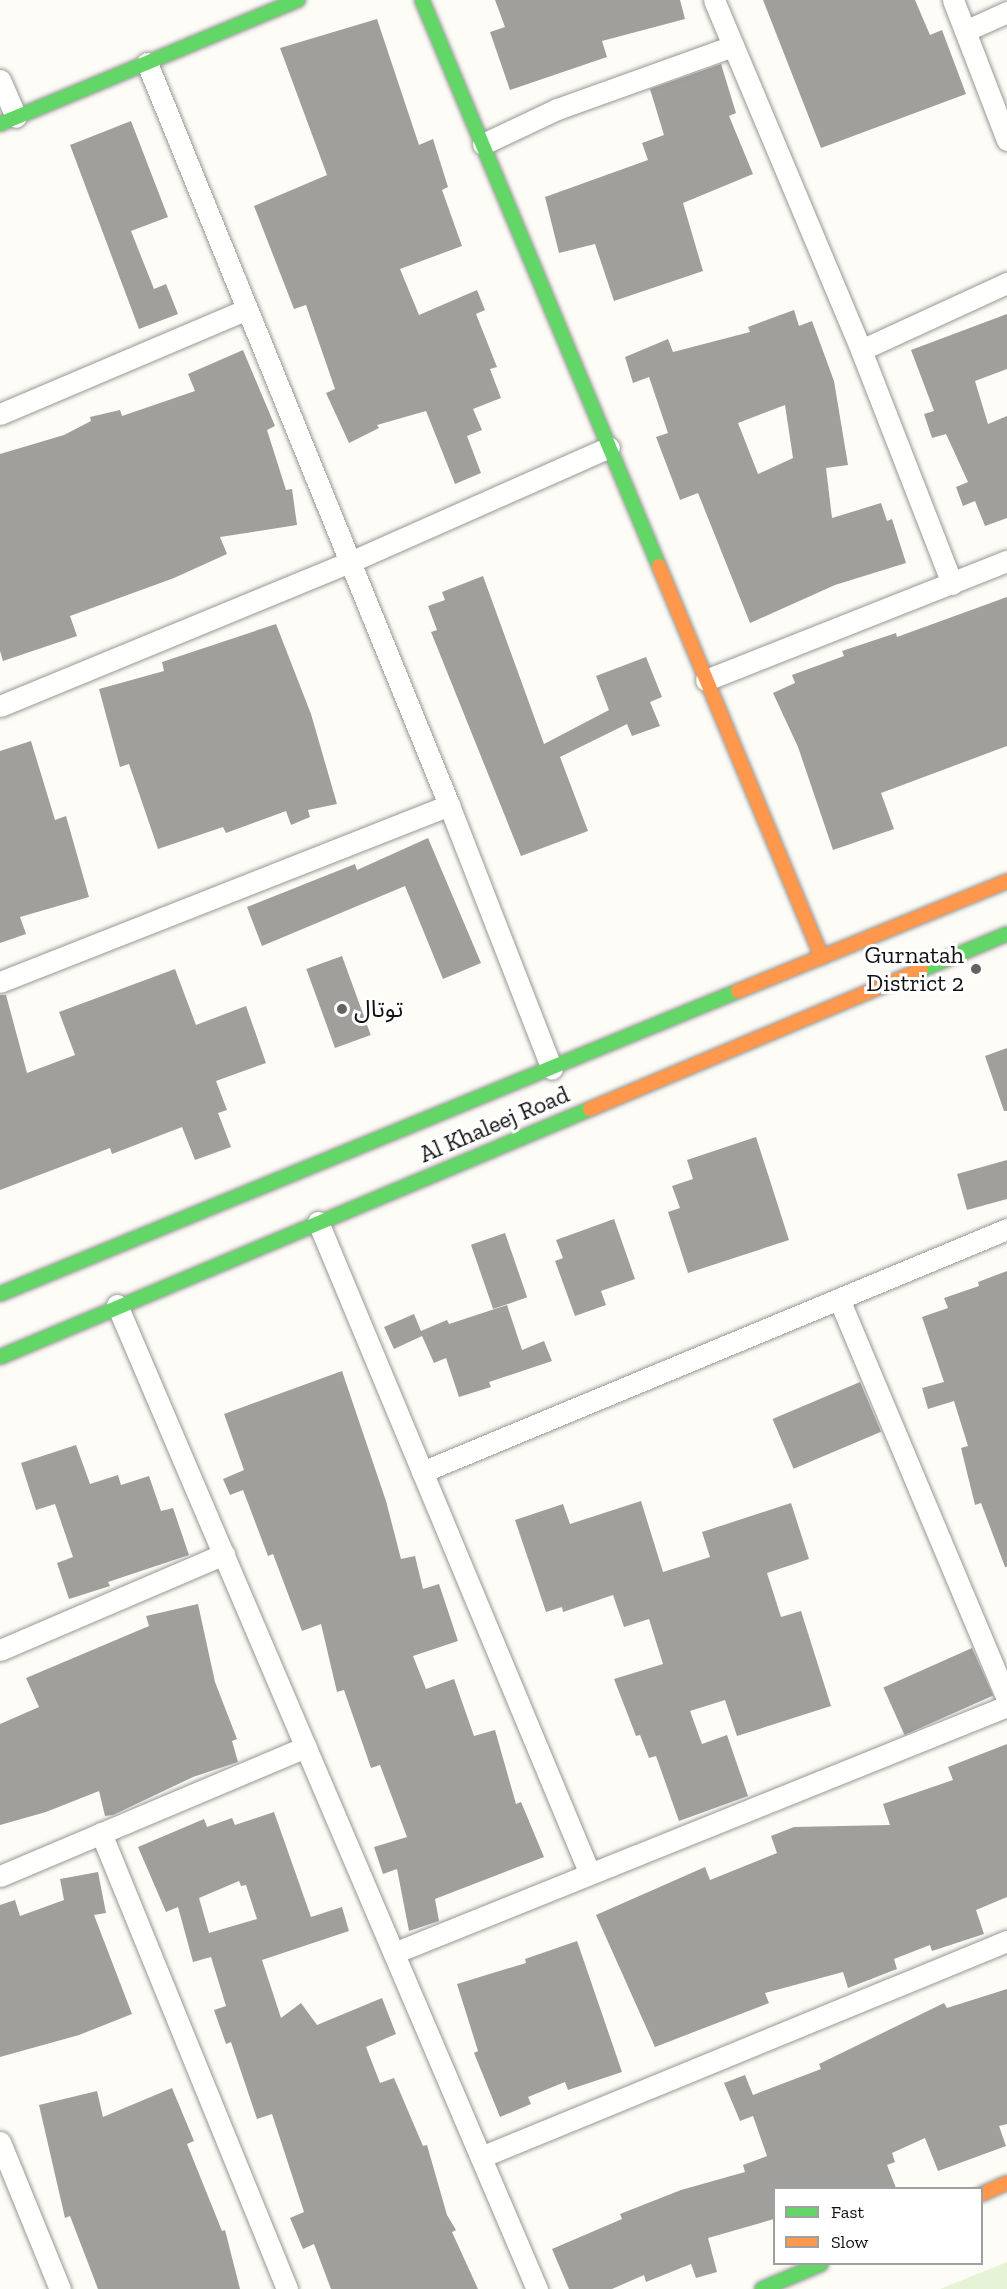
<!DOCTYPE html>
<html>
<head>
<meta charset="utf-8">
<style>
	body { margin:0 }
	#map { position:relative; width:1007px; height:2289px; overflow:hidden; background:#fdfcf7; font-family:"Zilla Slab","Noto Sans Arabic",serif }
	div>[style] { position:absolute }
	.green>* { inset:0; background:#e7f3d7 }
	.building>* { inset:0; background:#a19f9c; transform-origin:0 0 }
	.roads { filter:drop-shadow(0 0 2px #979795) drop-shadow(0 0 2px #979795) }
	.street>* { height:21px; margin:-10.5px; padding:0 10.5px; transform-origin:10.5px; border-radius:10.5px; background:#fffffe }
	.fast>* { height:14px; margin:-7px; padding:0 7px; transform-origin:7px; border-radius:7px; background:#63d668 }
	.slow>* { height:14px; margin:-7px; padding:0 7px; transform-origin:7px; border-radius:7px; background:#ff974d }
	.dots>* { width:16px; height:16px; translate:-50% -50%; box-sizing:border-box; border:3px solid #fff; border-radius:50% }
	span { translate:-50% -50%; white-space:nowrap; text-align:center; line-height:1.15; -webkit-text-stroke:6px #fff; paint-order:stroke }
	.poi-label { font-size:24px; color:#111 }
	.right { translate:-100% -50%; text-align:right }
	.left { translate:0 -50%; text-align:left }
	.street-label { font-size:24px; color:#111 }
	.legend { position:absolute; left:773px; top:2187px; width:210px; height:78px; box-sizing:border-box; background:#fff; border:2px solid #a0a0a0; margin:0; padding:8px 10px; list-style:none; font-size:18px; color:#111 }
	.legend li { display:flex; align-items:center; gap:12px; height:30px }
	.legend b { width:30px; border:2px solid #a0a0a0 }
</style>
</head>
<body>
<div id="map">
	<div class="green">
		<i style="clip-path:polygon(1007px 2262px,1007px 2289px,940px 2289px)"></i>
	</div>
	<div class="building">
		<i style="clip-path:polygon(495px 0,680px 0,685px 19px,602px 41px,607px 57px,510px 90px,490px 32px,505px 27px)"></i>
		<i style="clip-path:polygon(763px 0,915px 0,930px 35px,942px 30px,966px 94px,821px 148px)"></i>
		<i style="clip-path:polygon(377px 19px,419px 145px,433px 139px,448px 187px,442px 190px,462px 246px,400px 269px,419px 315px,477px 290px,485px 310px,476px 314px,497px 367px,490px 369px,501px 398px,473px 409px,482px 430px,467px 436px,481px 473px,455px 484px,426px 411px,377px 425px,379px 428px,349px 443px,326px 393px,335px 389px,306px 305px,294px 309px,254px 206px,327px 175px,280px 48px)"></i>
		<i style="clip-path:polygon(721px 64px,736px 113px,729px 116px,753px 174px,683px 203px,703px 271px,614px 301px,595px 244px,559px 253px,545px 197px,648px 160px,642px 143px,664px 135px,650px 89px)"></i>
		<i style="clip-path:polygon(131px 121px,168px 217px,131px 231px,154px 289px,166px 284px,178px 314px,139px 329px,70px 145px)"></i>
		<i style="clip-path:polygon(evenodd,794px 310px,799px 326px,812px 321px,834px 381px,848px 465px,826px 468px,832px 518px,881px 503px,887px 521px,892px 519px,906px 563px,835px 585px,750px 623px,698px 493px,680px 500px,656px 437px,668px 433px,649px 377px,633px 383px,625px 357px,668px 339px,673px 352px,750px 332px,748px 327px,794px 310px,785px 405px,793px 458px,758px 474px,738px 423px,785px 405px)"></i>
		<i style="clip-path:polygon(1007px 314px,1007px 369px,975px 381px,988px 424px,1007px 416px,1007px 518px,985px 526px,975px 501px,963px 506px,956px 487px,968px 482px,946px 434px,932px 438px,924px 414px,934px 411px,911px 350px)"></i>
		<i style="clip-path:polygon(243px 350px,275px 426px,267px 430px,286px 490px,292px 489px,297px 525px,220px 537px,227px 554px,174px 578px,70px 616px,77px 636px,3px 661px,0 651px,0 454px,64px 435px,91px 421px,90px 417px,120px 410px,122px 416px,195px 391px,188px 374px)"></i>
		<i style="clip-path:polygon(483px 576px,544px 744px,609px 710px,596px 676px,646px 657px,662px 697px,650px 702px,660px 726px,632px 736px,627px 724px,560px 757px,588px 831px,521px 856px,431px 632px,437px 630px,428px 606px,445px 600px,442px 592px)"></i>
		<i style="clip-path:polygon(1007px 597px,1007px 746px,881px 793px,894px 829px,833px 850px,798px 747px,773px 693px,795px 683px,792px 675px,844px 656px,842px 651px,896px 633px,897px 637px)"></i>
		<i style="clip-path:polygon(276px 624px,311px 714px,337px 804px,308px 810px,310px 817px,291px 825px,286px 811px,226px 833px,223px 827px,158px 849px,129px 764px,120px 767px,99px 689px,164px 671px,162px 662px)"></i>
		<i style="clip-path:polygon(31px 741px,55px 820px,66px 816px,89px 897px,20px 917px,26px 934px,0 943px,0 751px)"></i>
		<i style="clip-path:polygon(428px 838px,481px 963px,443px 979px,405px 886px,262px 946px,247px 907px,355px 864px,357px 870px)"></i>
		<i style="left:342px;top:956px;width:84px;height:38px;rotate:70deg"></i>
		<i style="clip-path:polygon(175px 969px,196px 1025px,246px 1006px,266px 1063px,216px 1081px,227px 1110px,218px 1113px,231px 1147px,195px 1160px,182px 1127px,112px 1154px,110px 1148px,0 1190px,0 995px,6px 995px,27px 1073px,75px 1055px,59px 1012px)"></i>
		<i style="clip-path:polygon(1007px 1048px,1007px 1111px,1004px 1111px,985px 1056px)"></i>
		<i style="clip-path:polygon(756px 1137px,789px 1240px,688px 1273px,668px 1212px,680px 1208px,672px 1186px,693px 1179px,687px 1160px)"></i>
		<i style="clip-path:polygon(1007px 1160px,1007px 1199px,967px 1210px,957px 1174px)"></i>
		<i style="clip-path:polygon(614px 1219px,635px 1279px,601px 1291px,606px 1305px,575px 1316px,555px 1261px,563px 1258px,556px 1240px)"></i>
		<i style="left:505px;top:1233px;width:68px;height:36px;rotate:71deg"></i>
		<i style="clip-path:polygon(1007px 1271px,1007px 1567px,1005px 1567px,981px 1503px,975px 1505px,961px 1448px,968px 1446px,954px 1401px,928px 1409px,922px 1388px,944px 1382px,922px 1317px,948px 1308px,944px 1298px,979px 1286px,978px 1282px)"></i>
		<i style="clip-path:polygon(507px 1305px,522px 1350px,544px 1341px,552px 1361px,489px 1382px,491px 1387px,459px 1397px,446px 1358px,434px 1363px,422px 1336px,394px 1349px,384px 1327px,414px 1314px,421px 1331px,447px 1320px,449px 1324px)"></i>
		<i style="clip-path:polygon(342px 1371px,386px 1501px,401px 1559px,415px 1556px,423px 1589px,439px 1584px,458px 1641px,413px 1656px,426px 1689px,454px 1679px,474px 1736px,495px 1730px,516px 1804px,521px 1802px,544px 1857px,435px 1899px,439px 1921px,409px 1931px,397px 1869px,383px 1874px,374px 1847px,407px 1837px,380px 1765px,371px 1768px,344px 1690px,337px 1692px,321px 1624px,302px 1631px,273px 1554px,268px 1556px,243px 1490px,230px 1495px,223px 1479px,244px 1470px,224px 1414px)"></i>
		<i style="left:860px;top:1382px;width:54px;height:95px;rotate:67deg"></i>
		<i style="clip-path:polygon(76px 1445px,90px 1484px,118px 1475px,121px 1485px,149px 1476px,161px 1511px,173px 1508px,189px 1555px,108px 1582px,110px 1586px,69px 1599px,57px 1563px,73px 1557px,55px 1504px,36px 1510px,21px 1463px)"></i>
		<i style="clip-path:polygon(641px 1501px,663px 1572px,710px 1557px,702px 1532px,791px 1503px,809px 1559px,767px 1573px,781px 1617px,801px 1611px,831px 1706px,737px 1736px,725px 1700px,690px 1711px,702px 1744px,727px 1735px,748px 1796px,679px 1821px,656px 1756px,649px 1758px,640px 1735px,636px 1736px,614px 1679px,663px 1664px,649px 1619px,624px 1627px,613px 1595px,563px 1612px,562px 1607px,546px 1612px,515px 1520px,563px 1504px,570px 1524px)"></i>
		<i style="clip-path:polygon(198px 1604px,215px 1682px,237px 1739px,232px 1741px,238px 1762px,193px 1777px,113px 1815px,105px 1816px,99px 1791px,46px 1812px,0 1825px,0 1724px,39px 1707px,26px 1678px,149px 1626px,146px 1616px)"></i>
		<i style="left:972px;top:1648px;width:52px;height:97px;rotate:66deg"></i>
		<i style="clip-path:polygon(1007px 1744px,1007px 1897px,976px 1910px,984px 1934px,932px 1951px,930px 1945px,894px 1959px,897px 1969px,848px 1988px,843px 1972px,765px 1993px,769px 2003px,655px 2047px,596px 1915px,705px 1867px,710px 1880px,777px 1853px,771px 1836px,794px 1827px,890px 1825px,883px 1804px,953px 1780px,948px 1767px)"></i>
		<i style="clip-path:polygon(evenodd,274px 1812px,311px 1917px,342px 1907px,349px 1931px,262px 1960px,281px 2018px,301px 2003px,317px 2025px,382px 1998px,396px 2034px,366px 2047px,380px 2083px,394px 2078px,423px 2146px,427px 2145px,447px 2215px,456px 2230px,452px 2232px,478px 2289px,331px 2289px,314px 2244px,303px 2249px,290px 2218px,304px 2212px,272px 2114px,257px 2119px,231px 2042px,226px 2044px,214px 2010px,226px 2006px,211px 1957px,193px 1962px,178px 1907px,166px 1912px,138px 1847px,204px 1819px,207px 1827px,232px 1818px,235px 1825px,274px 1812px,239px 1881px,241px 1886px,246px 1885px,257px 1919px,209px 1933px,199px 1898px,239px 1881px)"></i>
		<i style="clip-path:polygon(98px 1872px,106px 1913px,94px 1915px,132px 2014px,79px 2035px,0 2057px,0 1905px,15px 1900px,20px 1916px,64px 1900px,60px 1879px)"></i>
		<i style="clip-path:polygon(577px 1941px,622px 2072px,568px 2090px,565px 2082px,528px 2097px,531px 2104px,500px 2117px,474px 2053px,478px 2051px,457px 1984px,526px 1963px,525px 1959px)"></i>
		<i style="clip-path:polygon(1007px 1989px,1007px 2124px,999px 2126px,1006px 2146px,938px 2171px,925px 2138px,892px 2153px,895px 2162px,887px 2165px,896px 2188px,774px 2188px,774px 2219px,708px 2238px,717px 2272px,696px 2278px,691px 2264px,646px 2282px,644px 2275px,612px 2289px,569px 2289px,552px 2249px,622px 2219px,620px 2214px,681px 2190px,745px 2172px,743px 2165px,767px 2156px,753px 2116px,740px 2121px,724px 2083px,745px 2075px,753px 2095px,821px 2069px,819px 2064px,944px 2003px,947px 2008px)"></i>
		<i style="clip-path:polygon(172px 2088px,194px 2141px,187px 2144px,222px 2231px,225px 2230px,240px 2289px,98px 2289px,70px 2216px,65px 2218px,39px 2105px,97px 2091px,103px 2117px)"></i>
	</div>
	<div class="roads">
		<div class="street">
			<i style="left:714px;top:0;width:380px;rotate:67.2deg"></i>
			<i style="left:861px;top:350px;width:251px;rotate:68.7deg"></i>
			<i style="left:953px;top:0;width:150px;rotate:68.9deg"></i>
			<i style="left:965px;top:31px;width:46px;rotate:-24.3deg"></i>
			<i style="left:147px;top:63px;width:801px;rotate:67.85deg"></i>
			<i style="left:449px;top:805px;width:283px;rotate:68.7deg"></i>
			<i style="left:0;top:80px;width:40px;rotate:66.6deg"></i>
			<i style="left:483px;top:144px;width:82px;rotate:-25.3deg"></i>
			<i style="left:557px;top:109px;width:187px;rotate:-19.7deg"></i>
			<i style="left:861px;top:350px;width:161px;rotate:-24.7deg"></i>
			<i style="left:0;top:414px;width:268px;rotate:-23deg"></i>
			<i style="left:706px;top:680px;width:324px;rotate:-21.6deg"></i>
			<i style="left:0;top:706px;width:378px;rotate:-22.4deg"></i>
			<i style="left:350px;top:562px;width:283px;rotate:-23.9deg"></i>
			<i style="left:0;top:982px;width:483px;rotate:-21.5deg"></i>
			<i style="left:318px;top:1222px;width:706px;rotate:67.36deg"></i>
			<i style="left:839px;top:1299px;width:433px;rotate:67.2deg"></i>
			<i style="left:117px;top:1305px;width:1070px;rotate:66.89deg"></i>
			<i style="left:422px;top:1472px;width:633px;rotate:-22.56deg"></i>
			<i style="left:0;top:1650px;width:244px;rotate:-23.2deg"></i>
			<i style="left:101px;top:1833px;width:492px;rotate:67.8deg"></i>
			<i style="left:0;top:1876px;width:332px;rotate:-22.9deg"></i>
			<i style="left:394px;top:1953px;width:661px;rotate:-21.95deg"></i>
			<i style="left:0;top:2142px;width:159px;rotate:67.8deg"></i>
			<i style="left:481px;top:2157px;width:569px;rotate:-22.33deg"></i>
		</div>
		<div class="fast">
			<i style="left:422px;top:0;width:614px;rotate:67.28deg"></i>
			<i style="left:0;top:124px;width:323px;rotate:-22.6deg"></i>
			<i style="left:921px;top:970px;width:93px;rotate:-22.7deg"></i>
			<i style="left:0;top:1294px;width:798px;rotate:-22.32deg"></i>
			<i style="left:0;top:1357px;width:640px;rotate:-22.8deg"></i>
			<i style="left:762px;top:2289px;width:64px;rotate:-23deg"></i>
		</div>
		<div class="slow">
			<i style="left:659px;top:566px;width:424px;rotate:67.4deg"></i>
			<i style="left:738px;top:991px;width:291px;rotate:-22.2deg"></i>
			<i style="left:590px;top:1109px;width:359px;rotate:-22.8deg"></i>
			<i style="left:982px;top:2194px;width:27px;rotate:-24deg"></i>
		</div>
	</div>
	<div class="dots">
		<i style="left:976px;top:969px;background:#646362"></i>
		<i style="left:342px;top:1009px;background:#646362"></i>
	</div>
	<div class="poi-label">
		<span class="right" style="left:964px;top:969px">Gurnatah<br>District 2</span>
		<span class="left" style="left:354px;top:1009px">توتال</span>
	</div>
	<div class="street-label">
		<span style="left:494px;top:1124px;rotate:-23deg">Al Khaleej Road</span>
	</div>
	<ul class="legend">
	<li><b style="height:8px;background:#63d668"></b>Fast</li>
	<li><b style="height:8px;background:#ff974d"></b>Slow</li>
	</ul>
</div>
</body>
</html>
